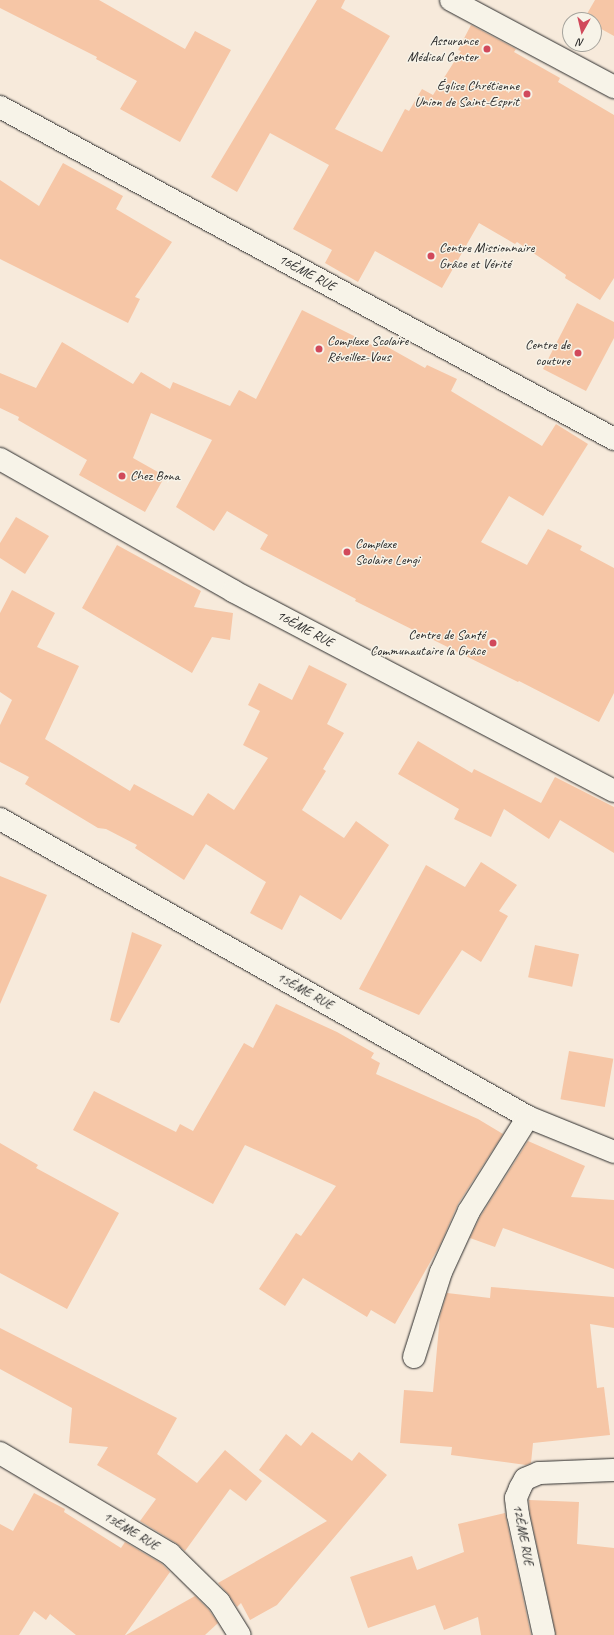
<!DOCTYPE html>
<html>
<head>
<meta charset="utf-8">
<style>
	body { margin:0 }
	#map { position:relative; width:614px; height:1635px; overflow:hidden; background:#f7eadb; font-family:Caveat,sans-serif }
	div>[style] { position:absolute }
	.building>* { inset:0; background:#f6c6a6; transform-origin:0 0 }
	.roads { filter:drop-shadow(0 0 1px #2b2b2b) drop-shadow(0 0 1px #2b2b2b) }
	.minor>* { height:22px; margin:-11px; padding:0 11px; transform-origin:11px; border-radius:11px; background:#f7f3e8 }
	.tertiary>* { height:22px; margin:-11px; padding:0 11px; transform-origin:11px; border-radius:11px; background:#f7f3e8 }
	.dots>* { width:11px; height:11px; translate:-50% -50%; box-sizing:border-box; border:2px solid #f7f3e8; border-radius:50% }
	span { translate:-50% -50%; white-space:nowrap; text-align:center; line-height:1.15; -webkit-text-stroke:3px #f7f3e8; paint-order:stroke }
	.poi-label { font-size:14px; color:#2b2b2b }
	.right { translate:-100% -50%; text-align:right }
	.left { translate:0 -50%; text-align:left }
	.street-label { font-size:14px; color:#2b2b2b }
	.north { position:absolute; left:562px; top:12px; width:40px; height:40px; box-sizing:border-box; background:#f7f3e8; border:1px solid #a5a39c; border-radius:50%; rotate:188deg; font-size:11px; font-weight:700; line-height:16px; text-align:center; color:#2b2b2b }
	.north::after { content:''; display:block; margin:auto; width:14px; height:18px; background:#d1495b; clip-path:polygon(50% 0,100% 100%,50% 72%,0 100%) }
</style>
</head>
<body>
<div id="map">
	<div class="building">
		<i style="clip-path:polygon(0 0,99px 0,185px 49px,195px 31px,231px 50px,180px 142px,120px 109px,137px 81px,96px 59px,97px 57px,0 8px)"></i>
		<i style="clip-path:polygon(317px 0,345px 0,341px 8px,390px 36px,335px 129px,382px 152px,405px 109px,409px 111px,422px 89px,433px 95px,461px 51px,458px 50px,471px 25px,516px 49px,514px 52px,560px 78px,558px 82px,614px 115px,614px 278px,600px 300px,565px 278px,566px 275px,517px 242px,515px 244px,479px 223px,442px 288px,375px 251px,358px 282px,325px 263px,332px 250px,293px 229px,329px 165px,270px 133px,237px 192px,211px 177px)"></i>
		<i style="clip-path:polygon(595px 0,614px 0,614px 36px,594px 25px,594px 20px,584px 19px)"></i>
		<i style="clip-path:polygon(63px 163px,123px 196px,116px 209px,172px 242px,135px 297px,140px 299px,128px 323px,0 259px,0 180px,39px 206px)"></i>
		<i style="clip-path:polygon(577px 303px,614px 322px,614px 338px,586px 391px,543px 369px)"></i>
		<i style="clip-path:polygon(302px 310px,372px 345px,375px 340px,425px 368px,427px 365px,457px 379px,451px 391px,542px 446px,556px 424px,588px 444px,543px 516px,509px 496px,481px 542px,527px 565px,548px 529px,582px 546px,580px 550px,614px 568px,614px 693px,599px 722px,519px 681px,518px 682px,355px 601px,356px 599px,260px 549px,268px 535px,227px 511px,214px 531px,176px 507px,212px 440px,151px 413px,133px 458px,165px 476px,145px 512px,79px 475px,87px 460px,18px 420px,19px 417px,0 408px,0 373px,36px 388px,62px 342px,133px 384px,141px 372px,170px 389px,173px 382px,230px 406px,239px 390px,256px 399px)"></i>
		<i style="clip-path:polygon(16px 517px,49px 536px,25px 574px,0 558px,0 543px)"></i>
		<i style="clip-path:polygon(117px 545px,201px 591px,194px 607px,233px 613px,230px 640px,212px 637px,192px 673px,82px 608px)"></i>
		<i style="clip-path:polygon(12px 590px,55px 613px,37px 647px,79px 666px,45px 739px,130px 791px,134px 784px,193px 816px,208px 793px,234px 810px,268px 758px,243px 745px,260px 711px,248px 705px,259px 683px,292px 700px,309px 665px,347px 684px,327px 724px,344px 733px,323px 769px,326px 771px,302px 810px,344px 838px,356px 821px,389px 845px,341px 920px,300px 895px,282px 930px,250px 913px,266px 882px,206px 844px,184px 880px,135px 848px,137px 845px,106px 829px,98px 828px,25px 784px,29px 777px,0 762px,0 725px,12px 700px,0 692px,0 613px)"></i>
		<i style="clip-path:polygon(418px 741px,472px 773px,474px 769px,541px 803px,555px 777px,614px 807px,614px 853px,560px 820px,549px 839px,504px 809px,491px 837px,454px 819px,459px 809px,398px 774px)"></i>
		<i style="clip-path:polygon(481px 862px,517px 885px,499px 911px,508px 916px,481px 962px,462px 950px,419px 1015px,359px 989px,426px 865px,465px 887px)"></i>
		<i style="clip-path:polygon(0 876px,47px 895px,0 1004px)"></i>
		<i style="clip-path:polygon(132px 932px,162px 945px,119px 1023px,110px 1020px)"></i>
		<i style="left:535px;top:945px;width:45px;height:33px;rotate:12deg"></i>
		<i style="clip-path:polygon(276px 1004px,337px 1032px,374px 1053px,371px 1058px,380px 1063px,376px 1074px,478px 1119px,503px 1134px,458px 1204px,440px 1245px,395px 1324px,371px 1310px,367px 1317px,303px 1278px,285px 1306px,259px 1289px,296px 1233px,301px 1236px,336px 1186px,245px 1145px,213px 1204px,73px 1130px,94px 1091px,176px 1132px,180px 1124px,193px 1131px,244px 1043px,253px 1048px)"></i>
		<i style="left:569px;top:1051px;width:45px;height:49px;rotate:10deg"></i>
		<i style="clip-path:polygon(528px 1141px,585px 1166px,571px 1197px,614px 1200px,614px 1269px,503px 1228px,495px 1247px,470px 1238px,480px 1217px)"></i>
		<i style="clip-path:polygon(0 1143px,38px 1165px,36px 1168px,119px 1213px,67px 1309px,0 1273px)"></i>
		<i style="clip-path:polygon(491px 1287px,614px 1297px,614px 1328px,590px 1324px,597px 1388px,604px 1387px,610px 1435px,533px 1443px,531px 1463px,526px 1465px,451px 1455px,452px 1447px,400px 1443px,404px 1390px,433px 1392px,440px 1316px,447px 1293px,490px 1298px)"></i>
		<i style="clip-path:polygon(0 1328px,177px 1418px,157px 1454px,197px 1483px,225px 1450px,262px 1481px,246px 1501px,230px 1489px,185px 1551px,176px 1543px,140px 1521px,156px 1499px,97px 1465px,108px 1447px,69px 1443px,72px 1408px,0 1369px)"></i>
		<i style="clip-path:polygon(312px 1432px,352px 1461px,359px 1452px,387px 1475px,277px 1605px,250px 1620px,241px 1603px,237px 1607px,229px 1595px,218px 1583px,327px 1521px,259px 1470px,286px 1434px,301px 1446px)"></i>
		<i style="clip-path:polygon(34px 1493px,65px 1509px,64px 1512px,121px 1548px,125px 1542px,162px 1564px,170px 1572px,125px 1635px,76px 1635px,50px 1614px,46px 1620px,34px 1611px,19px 1635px,0 1635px,0 1524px,13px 1531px)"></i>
		<i style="clip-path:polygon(529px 1500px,579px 1502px,577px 1544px,614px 1548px,614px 1635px,556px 1635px,530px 1513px)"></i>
		<i style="clip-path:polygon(505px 1513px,531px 1635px,481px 1635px,478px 1617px,444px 1630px,435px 1605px,368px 1628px,350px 1577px,412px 1556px,417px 1570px,464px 1552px,458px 1524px)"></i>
		<i style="clip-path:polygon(195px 1596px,209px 1610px,218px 1623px,205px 1635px,126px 1635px)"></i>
	</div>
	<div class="roads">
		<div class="minor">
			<i style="left:0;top:107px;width:698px;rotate:28.4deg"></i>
			<i style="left:0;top:459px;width:268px;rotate:29.5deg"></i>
			<i style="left:233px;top:591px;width:430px;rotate:27.7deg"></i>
			<i style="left:0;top:819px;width:606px;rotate:29.44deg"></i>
			<i style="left:528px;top:1117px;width:93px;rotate:22.1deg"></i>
			<i style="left:414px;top:1357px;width:89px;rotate:-72.4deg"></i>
			<i style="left:441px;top:1272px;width:67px;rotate:-65.3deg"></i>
			<i style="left:469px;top:1211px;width:111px;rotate:-57.9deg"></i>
			<i style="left:0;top:1453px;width:198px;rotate:30.7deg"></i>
			<i style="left:170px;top:1554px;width:69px;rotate:44.4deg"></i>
			<i style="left:219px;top:1602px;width:39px;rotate:58deg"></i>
			<i style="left:544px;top:1635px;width:123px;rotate:-102.2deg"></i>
			<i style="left:518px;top:1515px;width:17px;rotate:-97deg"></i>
			<i style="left:516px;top:1498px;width:11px;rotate:-68deg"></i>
			<i style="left:520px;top:1488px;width:10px;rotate:-61deg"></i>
			<i style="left:525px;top:1479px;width:15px;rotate:-23deg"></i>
			<i style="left:539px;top:1473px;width:75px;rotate:-2.3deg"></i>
		</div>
		<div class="tertiary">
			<i style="left:451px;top:0;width:185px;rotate:28.1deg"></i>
		</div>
	</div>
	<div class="dots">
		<i style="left:487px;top:49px;background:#d1495b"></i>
		<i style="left:527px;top:94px;background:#d1495b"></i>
		<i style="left:431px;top:256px;background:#d1495b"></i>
		<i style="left:319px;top:349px;background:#d1495b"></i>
		<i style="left:578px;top:353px;background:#d1495b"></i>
		<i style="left:122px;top:476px;background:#d1495b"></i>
		<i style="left:347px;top:552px;background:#d1495b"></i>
		<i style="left:493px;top:643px;background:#d1495b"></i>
	</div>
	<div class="poi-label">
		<span class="right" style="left:478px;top:49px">Assurance<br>Médical Center</span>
		<span class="right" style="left:519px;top:94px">Église Chrétienne<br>Union de Saint-Esprit</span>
		<span class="left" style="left:439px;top:256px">Centre Missionnaire<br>Grâce et Vérité</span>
		<span class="left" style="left:327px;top:349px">Complexe Scolaire<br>Réveillez-Vous</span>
		<span class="right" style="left:570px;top:353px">Centre de<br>couture</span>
		<span class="left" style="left:130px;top:476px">Chez Bona</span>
		<span class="left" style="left:355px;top:552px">Complexe<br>Scolaire Lengi</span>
		<span class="right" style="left:485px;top:643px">Centre de Santé<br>Communautaire la Grâce</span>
	</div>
	<div class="street-label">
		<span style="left:307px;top:273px;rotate:28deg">16ÈME RUE</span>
		<span style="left:305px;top:629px;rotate:28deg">16ÈME RUE</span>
		<span style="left:305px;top:991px;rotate:29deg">15ÈME RUE</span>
		<span style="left:131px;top:1531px;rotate:31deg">13ÈME RUE</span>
		<span style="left:523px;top:1535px;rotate:79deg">12ÈME RUE</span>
	</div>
	<div class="north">N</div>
</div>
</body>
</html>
